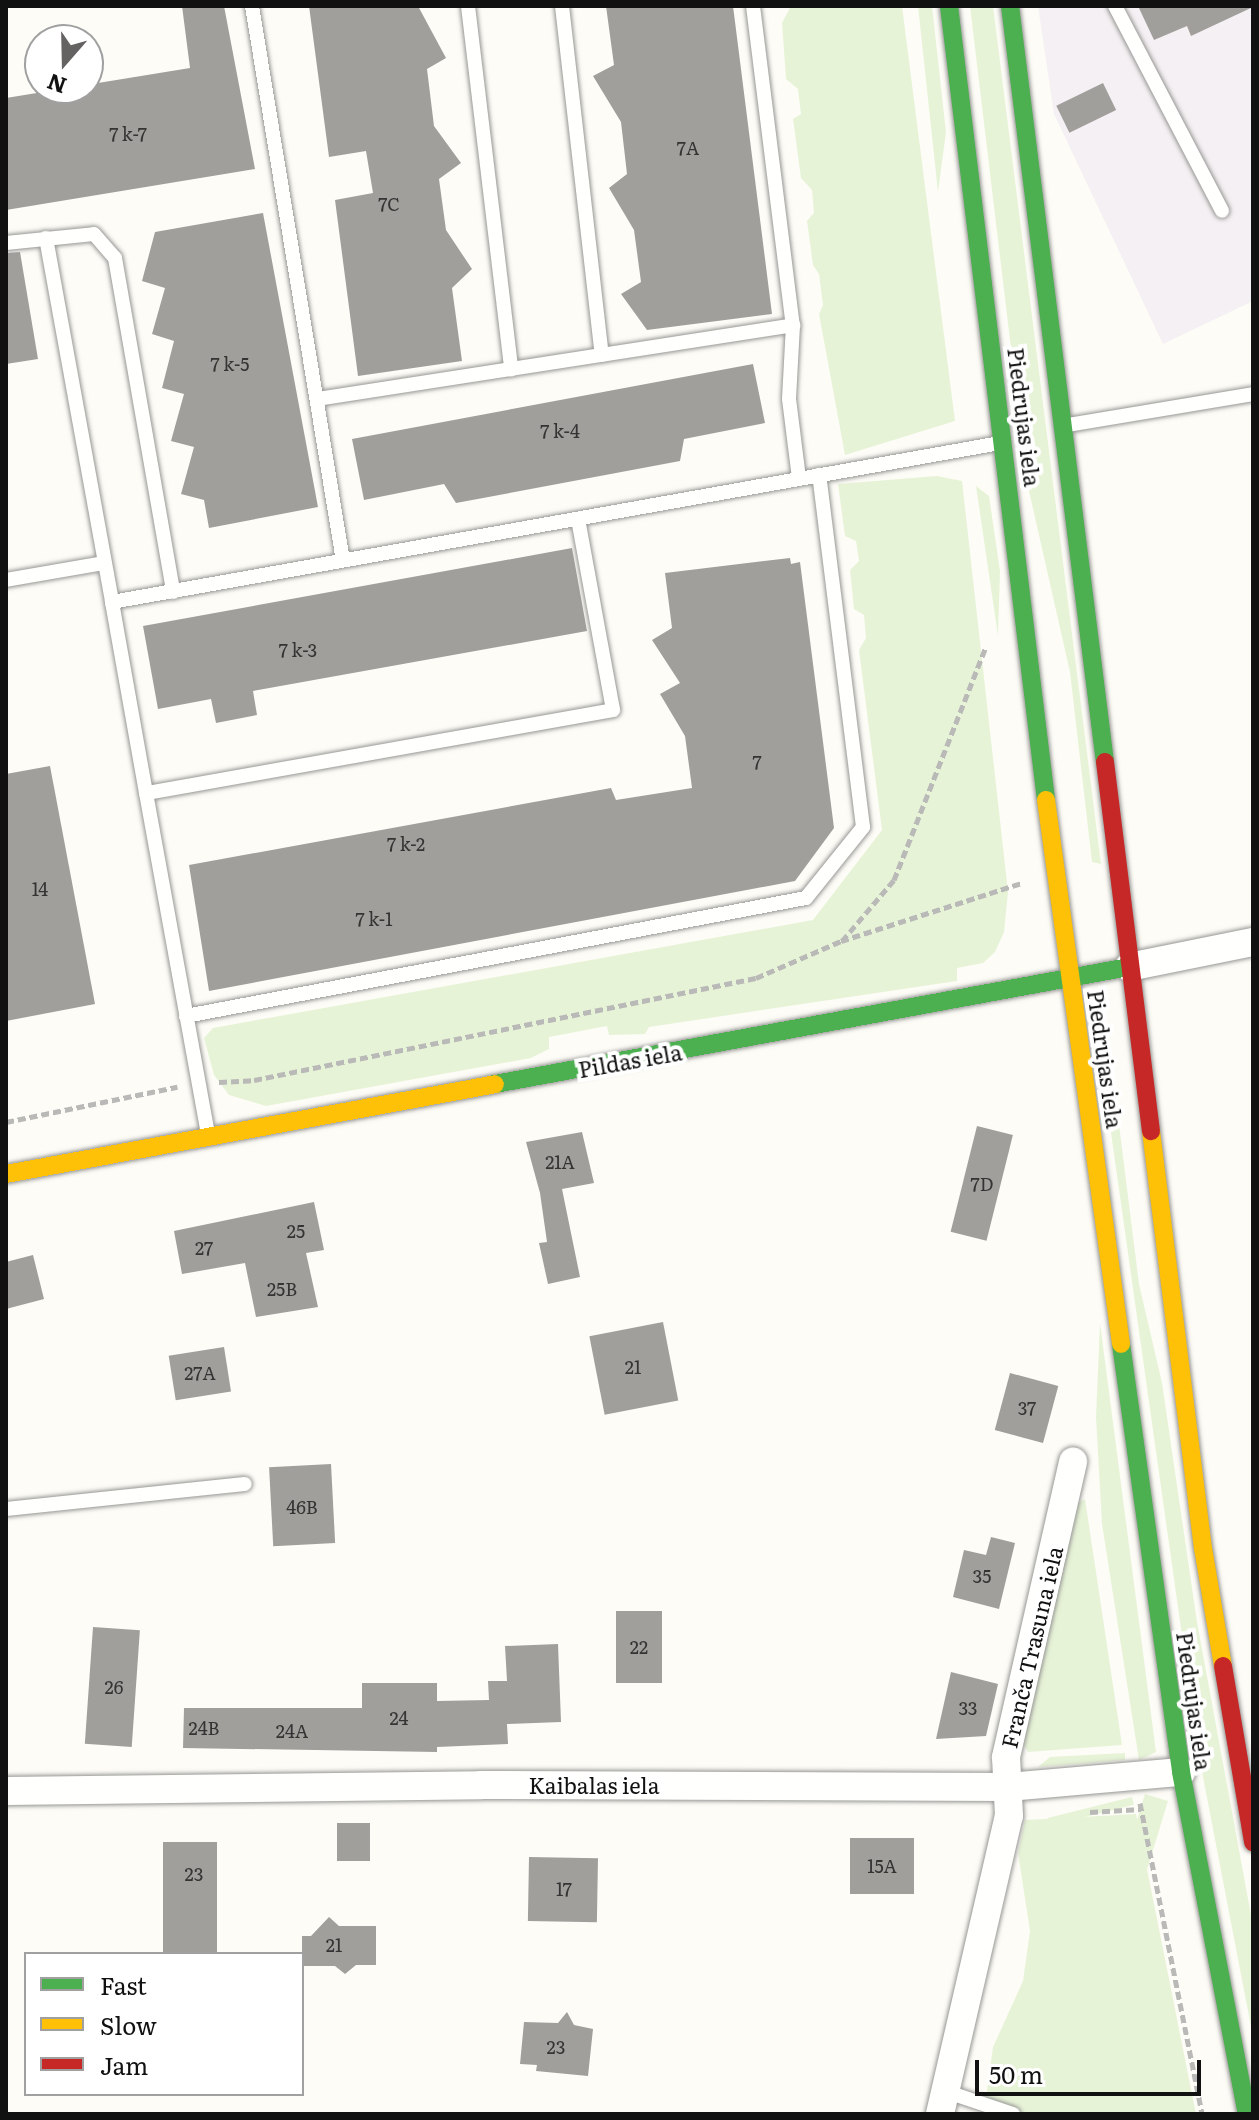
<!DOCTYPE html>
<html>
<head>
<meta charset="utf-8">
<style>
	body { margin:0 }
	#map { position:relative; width:1259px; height:2120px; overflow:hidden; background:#fdfcf7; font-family:Literata,serif }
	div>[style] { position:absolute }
	.industrial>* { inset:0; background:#f5f0f3 }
	.green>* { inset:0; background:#e7f3d7; transform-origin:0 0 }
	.building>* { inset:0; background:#a19f9c; transform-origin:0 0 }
	.path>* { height:5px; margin-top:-2.5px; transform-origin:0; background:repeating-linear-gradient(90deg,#b9b9b8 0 8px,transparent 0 12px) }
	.roads { filter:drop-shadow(0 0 2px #979795) drop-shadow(0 0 2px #979795) }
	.lane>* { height:14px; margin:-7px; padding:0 7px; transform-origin:7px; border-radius:7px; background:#fffffe }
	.street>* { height:28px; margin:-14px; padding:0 14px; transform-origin:14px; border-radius:14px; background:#fffffe }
	.fast>* { height:18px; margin:-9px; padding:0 9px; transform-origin:9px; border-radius:9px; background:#4caf50 }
	.slow>* { height:18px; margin:-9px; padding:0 9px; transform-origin:9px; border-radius:9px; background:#ffc107 }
	.jam>* { height:18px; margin:-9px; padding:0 9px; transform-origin:9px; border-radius:9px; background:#c62828 }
	span { translate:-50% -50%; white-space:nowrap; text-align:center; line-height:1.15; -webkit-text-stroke:8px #fff; paint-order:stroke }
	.number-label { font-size:18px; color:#353434 }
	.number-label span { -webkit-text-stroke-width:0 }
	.street-label { font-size:22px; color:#111 }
	.frame { position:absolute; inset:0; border:8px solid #111; pointer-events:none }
	.legend { position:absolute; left:24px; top:1952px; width:280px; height:144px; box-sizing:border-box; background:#fff; border:2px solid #a0a0a0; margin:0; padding:10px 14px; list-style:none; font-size:24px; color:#111 }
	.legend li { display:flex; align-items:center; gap:16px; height:40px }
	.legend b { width:40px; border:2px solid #a0a0a0 }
	.north { position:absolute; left:24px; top:24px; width:80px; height:80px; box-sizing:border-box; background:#fff; border:2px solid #a0a0a0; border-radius:50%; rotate:200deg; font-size:22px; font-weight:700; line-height:32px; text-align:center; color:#111 }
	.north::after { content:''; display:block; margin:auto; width:28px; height:36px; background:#646362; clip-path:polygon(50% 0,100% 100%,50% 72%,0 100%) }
	.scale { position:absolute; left:975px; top:2060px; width:226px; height:36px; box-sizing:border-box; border:4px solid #111; border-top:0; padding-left:10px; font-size:24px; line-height:28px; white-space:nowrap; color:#111; -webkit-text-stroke:6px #fff; paint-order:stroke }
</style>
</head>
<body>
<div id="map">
	<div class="industrial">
		<i style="clip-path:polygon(1038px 6px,1253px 6px,1253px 301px,1163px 344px,1054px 114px)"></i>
	</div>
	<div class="green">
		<i style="clip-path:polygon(791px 6px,902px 6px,955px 421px,845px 455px,819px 314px,823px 305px,819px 274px,813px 265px,807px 221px,814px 213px,812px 190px,801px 178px,793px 119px,801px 114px,798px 89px,786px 79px,782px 23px)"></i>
		<i style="clip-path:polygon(918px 6px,932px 6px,946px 132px,938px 192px)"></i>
		<i style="clip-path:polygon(970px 6px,993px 6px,1101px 864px,1092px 862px,1070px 672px,1027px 482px)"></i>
		<i style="clip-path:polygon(937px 476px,962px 481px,1008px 892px,1004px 932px,995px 952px,983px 963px,957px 968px,957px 981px,649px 1027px,645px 1034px,609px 1035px,607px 1026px,549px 1037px,549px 1049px,531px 1058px,266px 1106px,229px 1095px,214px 1075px,204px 1038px,213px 1028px,813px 920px,882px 830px,859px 650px,866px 638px,864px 615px,854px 609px,850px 570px,859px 561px,856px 541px,845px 536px,838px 484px)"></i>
		<i style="clip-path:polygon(976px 486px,989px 496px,1000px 571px,998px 636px)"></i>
		<i style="clip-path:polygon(1102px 1069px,1112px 1069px,1139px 1284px,1162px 1383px,1197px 1622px,1253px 1926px,1253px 2037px,1199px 1756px)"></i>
		<i style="clip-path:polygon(1100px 1323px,1156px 1752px,1139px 1760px,1102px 1524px,1096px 1417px)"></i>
		<i style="clip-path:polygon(1085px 1499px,1122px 1745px,1028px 1752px,1020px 1738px,1075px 1505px)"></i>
		<i style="clip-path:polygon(1125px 1753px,1125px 1760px,1038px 1767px,1050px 1757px)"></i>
		<i style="left:1145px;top:1794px;width:24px;height:326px;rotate:17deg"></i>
		<i style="left:1132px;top:1797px;width:8px;height:87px;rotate:76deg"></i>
		<i style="clip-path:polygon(1136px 1814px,1196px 2114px,1026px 2114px,986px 2098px,993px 2047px,1023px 1981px,1030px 1931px,1018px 1853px,1025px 1820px)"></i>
	</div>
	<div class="building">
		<i style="clip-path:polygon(182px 6px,224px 6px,255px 169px,6px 210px,6px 98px,190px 68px)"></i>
		<i style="clip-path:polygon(309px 6px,418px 6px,446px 58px,427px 69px,434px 126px,461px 163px,439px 179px,446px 230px,472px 269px,452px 288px,462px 361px,358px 376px,335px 200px,373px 193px,366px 151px,329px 157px)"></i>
		<i style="clip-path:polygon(606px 6px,733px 6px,772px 314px,647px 330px,621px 294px,641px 282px,634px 230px,609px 188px,627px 174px,621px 122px,593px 76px,614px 65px)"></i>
		<i style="clip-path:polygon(1138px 6px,1253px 6px,1253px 7px,1191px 36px,1187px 26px,1154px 40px)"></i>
		<i style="left:1103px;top:83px;width:30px;height:52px;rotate:64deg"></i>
		<i style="clip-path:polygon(263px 213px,318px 507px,209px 528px,204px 500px,181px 494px,194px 447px,171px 441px,184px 394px,162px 388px,174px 341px,152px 334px,165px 288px,142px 281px,155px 232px)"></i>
		<i style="clip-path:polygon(20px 252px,38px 359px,6px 364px,6px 253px)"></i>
		<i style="clip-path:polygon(753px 364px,765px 423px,684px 439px,680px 461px,456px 503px,444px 484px,364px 500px,352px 439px)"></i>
		<i style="clip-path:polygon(572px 548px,587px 631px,253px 691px,257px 715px,216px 723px,211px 699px,158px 709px,143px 626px)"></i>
		<i style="clip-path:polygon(790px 558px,791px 564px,800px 562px,834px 828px,795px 881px,209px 991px,189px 865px,611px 788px,616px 800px,692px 788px,685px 736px,660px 694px,680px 683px,652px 640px,672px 628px,665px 573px)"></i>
		<i style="clip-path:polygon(50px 766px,95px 1004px,6px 1021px,6px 774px)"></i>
		<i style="left:977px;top:1126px;width:37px;height:109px;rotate:14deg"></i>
		<i style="clip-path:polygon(582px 1132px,594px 1183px,562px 1189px,580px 1277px,548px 1284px,539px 1243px,547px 1242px,540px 1193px,526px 1142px)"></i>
		<i style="clip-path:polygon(314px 1202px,324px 1250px,306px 1253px,318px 1307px,256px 1317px,245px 1263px,182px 1274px,174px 1231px)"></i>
		<i style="clip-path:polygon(33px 1255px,44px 1299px,6px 1309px,6px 1262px)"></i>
		<i style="left:663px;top:1322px;width:80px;height:75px;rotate:79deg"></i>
		<i style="left:224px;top:1347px;width:45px;height:56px;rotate:81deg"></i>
		<i style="left:1010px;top:1373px;width:50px;height:59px;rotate:15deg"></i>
		<i style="left:331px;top:1464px;width:79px;height:62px;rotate:87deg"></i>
		<i style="clip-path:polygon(991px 1537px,1015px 1543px,999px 1609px,953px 1597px,964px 1550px,986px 1555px)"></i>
		<i style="left:616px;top:1611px;width:46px;height:72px"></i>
		<i style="left:93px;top:1627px;width:47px;height:117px;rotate:4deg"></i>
		<i style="clip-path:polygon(558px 1644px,561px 1722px,507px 1724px,508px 1744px,437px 1747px,437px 1752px,183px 1748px,184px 1708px,362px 1708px,362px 1683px,437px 1683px,437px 1701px,489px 1700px,488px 1681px,507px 1681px,505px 1646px)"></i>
		<i style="clip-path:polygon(951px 1672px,998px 1684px,986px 1736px,936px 1739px)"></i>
		<i style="left:337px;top:1823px;width:33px;height:38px"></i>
		<i style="left:850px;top:1838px;width:64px;height:56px"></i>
		<i style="left:163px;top:1842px;width:54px;height:112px"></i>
		<i style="left:529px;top:1857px;width:69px;height:64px;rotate:1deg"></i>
		<i style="clip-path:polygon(329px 1917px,339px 1926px,376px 1926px,376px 1965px,356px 1965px,345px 1974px,335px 1966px,302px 1966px,302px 1936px,311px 1936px)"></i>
		<i style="clip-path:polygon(567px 2012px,574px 2025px,593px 2029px,588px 2076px,536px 2071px,537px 2065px,520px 2064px,524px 2022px,558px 2023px)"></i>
	</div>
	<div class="path">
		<i style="left:842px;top:941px;width:80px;rotate:-49.6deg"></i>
		<i style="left:894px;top:880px;width:251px;rotate:-68.5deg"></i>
		<i style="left:219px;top:1082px;width:35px;rotate:-3deg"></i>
		<i style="left:254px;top:1080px;width:512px;rotate:-11.49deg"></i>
		<i style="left:756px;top:978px;width:93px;rotate:-23.5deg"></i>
		<i style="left:841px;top:941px;width:190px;rotate:-17.8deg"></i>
		<i style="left:6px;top:1122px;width:175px;rotate:-11.6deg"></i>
		<i style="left:1140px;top:1803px;width:317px;rotate:78.7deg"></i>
		<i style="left:1090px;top:1812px;width:51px;rotate:-3.4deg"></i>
	</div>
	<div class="roads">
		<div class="lane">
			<i style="left:252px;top:6px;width:562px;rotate:80.69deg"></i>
			<i style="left:468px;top:6px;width:366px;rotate:83.2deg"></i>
			<i style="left:562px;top:6px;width:351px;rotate:83.5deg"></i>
			<i style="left:753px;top:6px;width:321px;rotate:82.9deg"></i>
			<i style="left:793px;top:325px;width:74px;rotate:93.1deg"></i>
			<i style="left:789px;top:399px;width:80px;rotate:82.8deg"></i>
			<i style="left:1115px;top:6px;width:231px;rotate:62.4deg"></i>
			<i style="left:46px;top:238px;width:370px;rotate:79.7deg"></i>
			<i style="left:6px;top:243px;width:88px;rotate:-5.8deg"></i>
			<i style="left:94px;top:234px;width:32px;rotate:49deg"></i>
			<i style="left:115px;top:258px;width:339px;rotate:80.1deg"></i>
			<i style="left:317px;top:399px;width:482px;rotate:-8.8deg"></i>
			<i style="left:1068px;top:425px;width:188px;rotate:-9.5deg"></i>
			<i style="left:578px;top:519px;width:194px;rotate:79.6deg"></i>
			<i style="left:613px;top:710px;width:474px;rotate:169.9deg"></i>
			<i style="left:146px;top:793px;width:194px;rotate:-100.1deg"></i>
			<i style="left:112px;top:602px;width:902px;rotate:-10.15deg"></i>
			<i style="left:6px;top:580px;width:99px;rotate:-9.8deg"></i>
			<i style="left:146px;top:793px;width:348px;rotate:79.7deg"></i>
			<i style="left:186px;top:1016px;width:631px;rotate:-10.78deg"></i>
			<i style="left:806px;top:898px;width:91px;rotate:-51.2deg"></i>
			<i style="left:863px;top:827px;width:355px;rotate:-97.1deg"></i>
			<i style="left:6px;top:1509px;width:240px;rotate:-6deg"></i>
			<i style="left:945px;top:2091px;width:72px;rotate:18.7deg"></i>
		</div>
		<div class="street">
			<i style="left:1129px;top:967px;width:126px;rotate:-11.4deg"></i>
			<i style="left:6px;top:1791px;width:475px;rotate:-0.7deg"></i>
			<i style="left:481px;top:1785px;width:527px;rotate:0.22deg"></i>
			<i style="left:1008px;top:1787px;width:174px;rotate:-5deg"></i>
			<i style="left:940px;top:2114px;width:306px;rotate:-77deg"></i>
			<i style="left:1009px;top:1816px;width:59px;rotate:-92.9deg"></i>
			<i style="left:1006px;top:1757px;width:303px;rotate:-77.2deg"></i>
		</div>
		<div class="fast">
			<i style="left:949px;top:6px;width:800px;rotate:83.03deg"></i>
			<i style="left:1010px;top:6px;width:762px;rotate:82.84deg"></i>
			<i style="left:495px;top:1084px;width:645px;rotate:-10.46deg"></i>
			<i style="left:1121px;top:1344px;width:432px;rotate:82deg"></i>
			<i style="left:1181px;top:1772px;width:348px;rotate:79.1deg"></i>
		</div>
		<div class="slow">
			<i style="left:1046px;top:800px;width:549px;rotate:82.15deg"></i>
			<i style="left:1151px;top:1131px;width:420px;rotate:82.9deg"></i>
			<i style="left:1203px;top:1548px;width:120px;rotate:80.4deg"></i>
			<i style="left:6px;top:1174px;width:497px;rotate:-10.4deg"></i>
		</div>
		<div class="jam">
			<i style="left:1105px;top:762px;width:372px;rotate:82.9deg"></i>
			<i style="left:1223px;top:1666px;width:179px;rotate:80.3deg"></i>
		</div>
	</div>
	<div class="number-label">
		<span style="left:128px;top:134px">7 k-7</span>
		<span style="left:688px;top:148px">7A</span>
		<span style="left:389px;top:204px">7C</span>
		<span style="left:230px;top:364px">7 k-5</span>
		<span style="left:560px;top:431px">7 k-4</span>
		<span style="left:298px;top:650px">7 k-3</span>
		<span style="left:757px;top:762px">7</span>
		<span style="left:406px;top:844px">7 k-2</span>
		<span style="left:40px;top:889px">14</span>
		<span style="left:374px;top:919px">7 k-1</span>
		<span style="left:560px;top:1162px">21A</span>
		<span style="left:982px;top:1184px">7D</span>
		<span style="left:296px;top:1231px">25</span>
		<span style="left:204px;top:1248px">27</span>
		<span style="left:282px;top:1289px">25B</span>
		<span style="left:633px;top:1367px">21</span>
		<span style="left:200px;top:1373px">27A</span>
		<span style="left:1027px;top:1408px">37</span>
		<span style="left:302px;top:1507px">46B</span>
		<span style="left:982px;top:1576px">35</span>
		<span style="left:639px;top:1647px">22</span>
		<span style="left:114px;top:1687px">26</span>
		<span style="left:968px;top:1708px">33</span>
		<span style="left:399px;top:1718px">24</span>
		<span style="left:204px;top:1728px">24B</span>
		<span style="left:292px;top:1731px">24A</span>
		<span style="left:882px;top:1866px">15A</span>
		<span style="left:194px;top:1874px">23</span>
		<span style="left:564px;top:1889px">17</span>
		<span style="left:334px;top:1945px">21</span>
		<span style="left:556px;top:2047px">23</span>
	</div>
	<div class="street-label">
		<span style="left:1025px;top:417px;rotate:83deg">Piedrujas iela</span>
		<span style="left:1106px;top:1059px;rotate:82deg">Piedrujas iela</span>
		<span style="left:630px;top:1060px;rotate:-10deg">Pildas iela</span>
		<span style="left:1031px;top:1647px;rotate:-77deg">Franča Trasuna iela</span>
		<span style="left:1195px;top:1701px;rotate:82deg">Piedrujas iela</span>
		<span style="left:594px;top:1785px">Kaibalas iela</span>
	</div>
	<div class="frame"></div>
	<ul class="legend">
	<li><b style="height:10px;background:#4caf50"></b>Fast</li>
	<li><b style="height:10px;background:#ffc107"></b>Slow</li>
	<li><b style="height:10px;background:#c62828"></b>Jam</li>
	</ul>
	<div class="north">N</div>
	<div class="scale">50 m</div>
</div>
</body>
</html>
